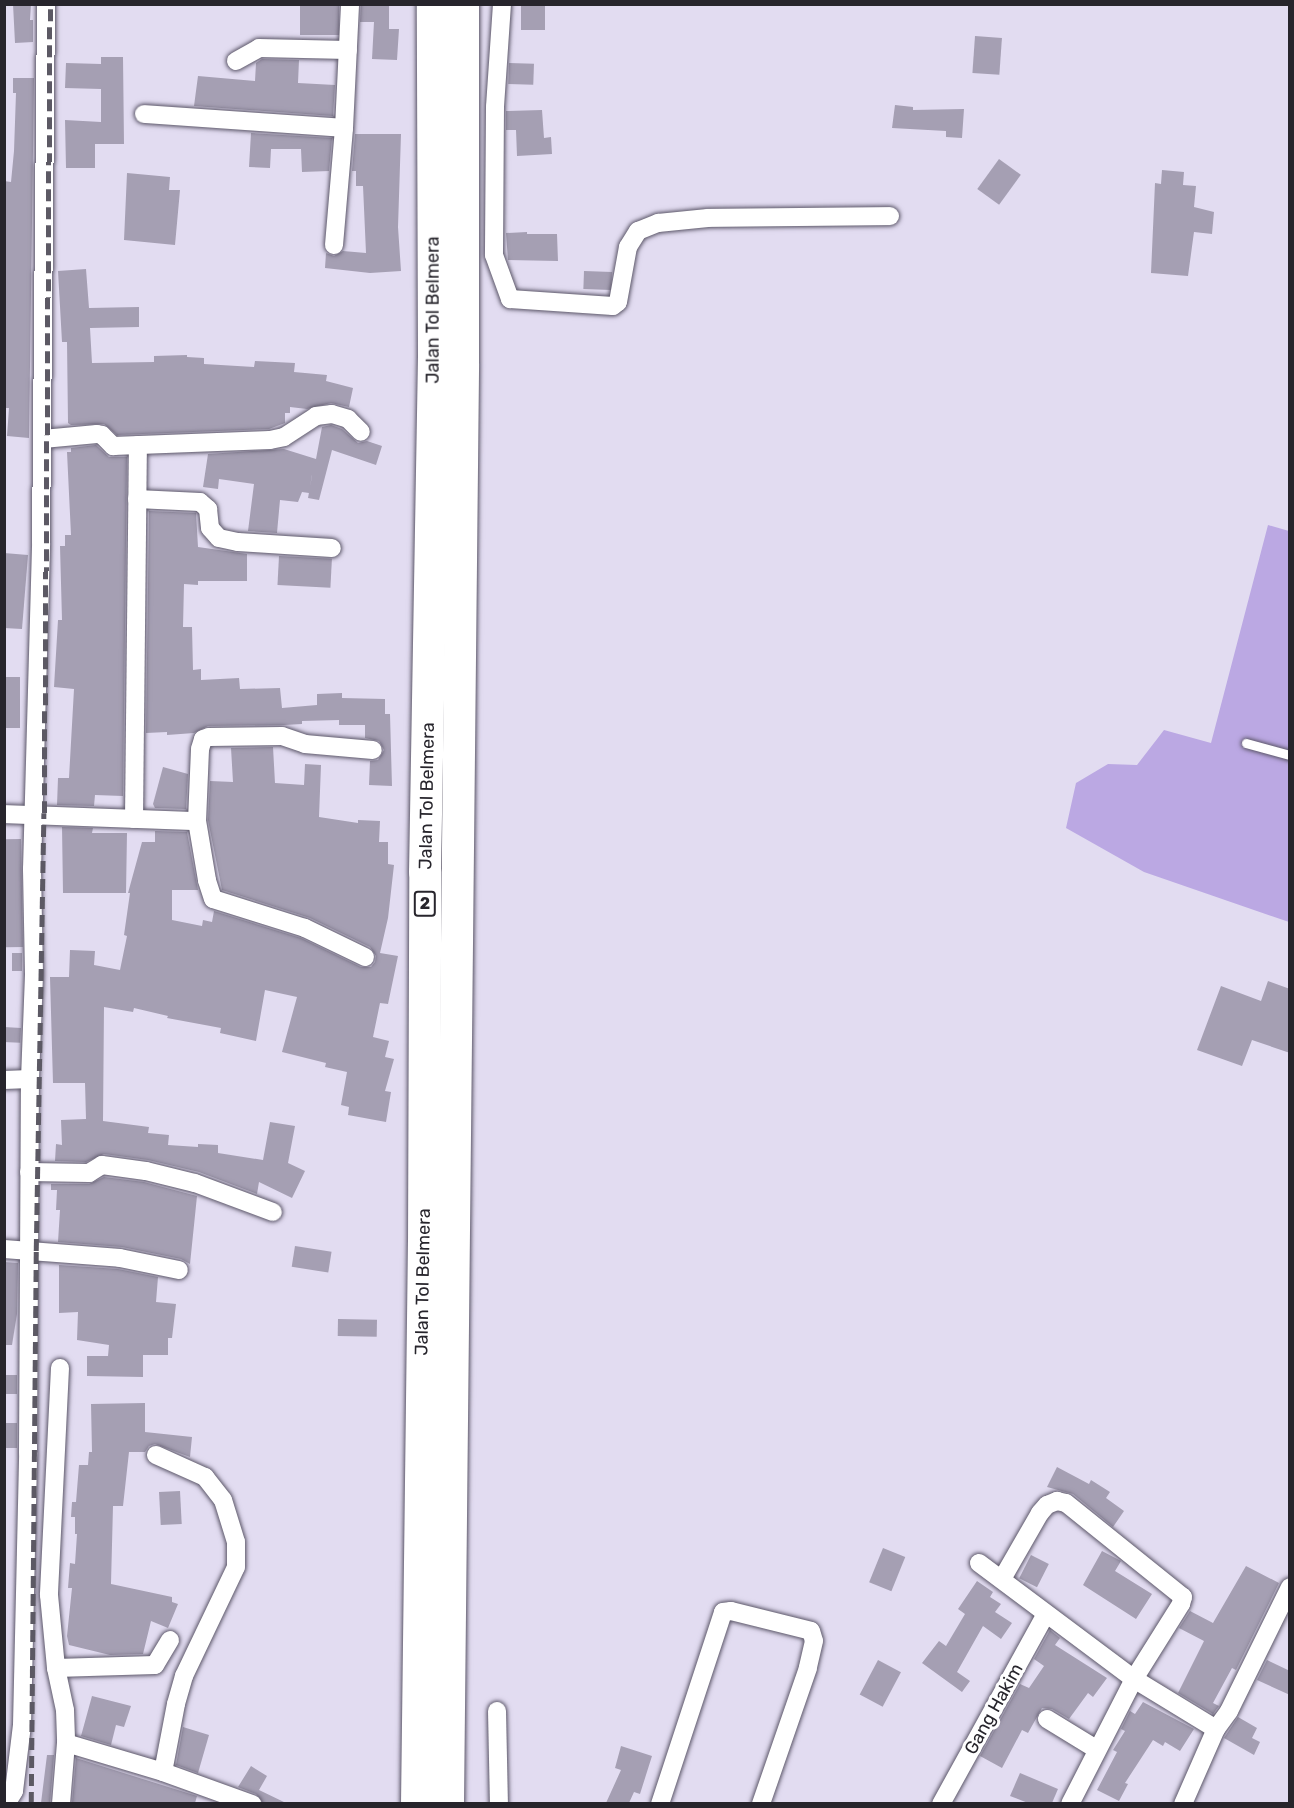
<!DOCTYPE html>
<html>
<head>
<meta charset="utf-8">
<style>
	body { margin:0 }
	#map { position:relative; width:1294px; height:1808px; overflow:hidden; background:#e2dcf1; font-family:Rubik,sans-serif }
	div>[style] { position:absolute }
	.green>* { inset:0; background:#bba8e3 }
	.building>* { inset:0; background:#a59fb3; transform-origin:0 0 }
	.roads { filter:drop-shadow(0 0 2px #5c5769) drop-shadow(0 0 2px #5c5769) }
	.service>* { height:9px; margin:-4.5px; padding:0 4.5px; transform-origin:4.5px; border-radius:4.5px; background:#fff }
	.minor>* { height:18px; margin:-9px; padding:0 9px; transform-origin:9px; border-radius:9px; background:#fff }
	.motorway>* { height:32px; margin:-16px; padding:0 16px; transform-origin:16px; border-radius:16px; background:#fff }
	.rail>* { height:4.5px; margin-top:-2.25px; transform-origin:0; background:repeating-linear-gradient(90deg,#5c5964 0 12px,transparent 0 18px) }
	span { translate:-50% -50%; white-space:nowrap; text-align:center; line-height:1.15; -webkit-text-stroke:6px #fff; paint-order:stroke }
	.shield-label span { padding:2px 4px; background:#fff; border:2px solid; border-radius:4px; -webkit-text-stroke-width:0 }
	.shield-label { font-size:16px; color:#27252c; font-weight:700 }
	.street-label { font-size:18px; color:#27252c }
	.frame { position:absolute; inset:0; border:6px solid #27252c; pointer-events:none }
</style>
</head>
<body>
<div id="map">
	<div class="green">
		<i style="clip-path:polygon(1268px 525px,1289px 531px,1289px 922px,1144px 872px,1066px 828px,1076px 783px,1108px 764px,1137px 765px,1164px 730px,1211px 743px)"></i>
	</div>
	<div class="building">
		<i style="clip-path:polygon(13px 4px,31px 4px,30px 20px,33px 20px,33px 42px,15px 43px)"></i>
		<i style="left:300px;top:4px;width:39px;height:31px"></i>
		<i style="clip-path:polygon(361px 4px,389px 4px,389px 29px,399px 29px,397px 60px,372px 59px,374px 22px,360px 22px)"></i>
		<i style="left:521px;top:4px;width:24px;height:26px"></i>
		<i style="left:975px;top:36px;width:27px;height:37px;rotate:4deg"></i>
		<i style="clip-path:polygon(101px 57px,123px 57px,124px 144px,95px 144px,95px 168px,66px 168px,65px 120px,101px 122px,101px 89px,65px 88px,66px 63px,101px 64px)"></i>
		<i style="clip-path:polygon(262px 59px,299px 60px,298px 83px,335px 85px,333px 116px,194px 106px,198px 76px,255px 81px,256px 63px)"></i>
		<i style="left:509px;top:63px;width:25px;height:21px;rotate:2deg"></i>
		<i style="clip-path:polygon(13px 78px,34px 78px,29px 438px,7px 436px,9px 408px,4px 408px,4px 181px,11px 182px,14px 151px,16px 93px,13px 93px)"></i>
		<i style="clip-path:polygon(895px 105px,913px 107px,913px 110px,964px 109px,962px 138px,946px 137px,946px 131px,892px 128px)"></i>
		<i style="clip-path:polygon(542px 110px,544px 138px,551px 137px,552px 154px,517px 156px,516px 130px,506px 130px,506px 111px)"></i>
		<i style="clip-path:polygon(251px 133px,332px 138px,329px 171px,302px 172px,301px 149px,271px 149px,270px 168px,249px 167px)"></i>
		<i style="clip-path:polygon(355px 134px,401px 134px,398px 227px,401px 271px,370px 273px,325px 268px,326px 253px,334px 256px,343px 251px,366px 253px,363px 186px,356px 186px,356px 171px,352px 171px)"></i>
		<i style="left:999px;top:159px;width:27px;height:37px;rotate:36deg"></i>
		<i style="clip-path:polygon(1162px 170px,1184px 172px,1183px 185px,1196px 186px,1194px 207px,1214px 212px,1212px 234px,1194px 232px,1188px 276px,1151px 273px,1155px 183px,1161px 184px)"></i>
		<i style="clip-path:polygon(127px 173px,170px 177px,169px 190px,180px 190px,175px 245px,124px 240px)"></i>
		<i style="clip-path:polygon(527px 232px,527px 234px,557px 234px,558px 261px,508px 260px,506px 233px)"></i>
		<i style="clip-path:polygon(86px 269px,89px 308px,139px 307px,139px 327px,90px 328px,92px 363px,154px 362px,154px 356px,187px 355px,187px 357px,204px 358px,204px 364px,254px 367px,255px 361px,295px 363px,294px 372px,327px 375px,326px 381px,353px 388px,349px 407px,331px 403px,307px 409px,290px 407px,290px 413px,285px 413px,285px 423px,269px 429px,117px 435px,104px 424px,71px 425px,68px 423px,67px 342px,62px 342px,58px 271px)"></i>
		<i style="left:584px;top:271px;width:28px;height:18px;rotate:2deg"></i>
		<i style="clip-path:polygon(331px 425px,342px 429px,358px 443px,367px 441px,382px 446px,376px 465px,332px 450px,319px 500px,308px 498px,312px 476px,312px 475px,309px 493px,302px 492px,298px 502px,280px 500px,277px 533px,248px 531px,254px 484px,219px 479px,218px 489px,203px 487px,208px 454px,284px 449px,316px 459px,322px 427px)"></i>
		<i style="clip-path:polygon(96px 445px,109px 457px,127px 457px,123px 796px,95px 795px,94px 806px,57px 805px,58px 778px,69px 778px,74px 689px,54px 687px,58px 620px,62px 620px,60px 546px,65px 546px,65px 535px,71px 535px,67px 452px,71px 452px,71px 448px)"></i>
		<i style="clip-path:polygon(149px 511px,196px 513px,198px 547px,247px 554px,247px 581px,198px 581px,198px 585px,184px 584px,183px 627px,192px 627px,193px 670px,201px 669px,201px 680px,239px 678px,240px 689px,280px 688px,282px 708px,317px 705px,317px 694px,342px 693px,342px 698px,385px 699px,385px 714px,390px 714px,392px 786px,369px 785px,370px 761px,378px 760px,384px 750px,379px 741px,365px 738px,365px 725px,339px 725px,339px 720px,302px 721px,302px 724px,284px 725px,208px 726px,194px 733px,167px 735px,167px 732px,146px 733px)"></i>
		<i style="clip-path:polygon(4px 553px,28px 555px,22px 629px,4px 628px)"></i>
		<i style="left:279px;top:556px;width:53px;height:29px;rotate:3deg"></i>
		<i style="left:4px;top:677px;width:16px;height:51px"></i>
		<i style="clip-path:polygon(273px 747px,275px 783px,304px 785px,305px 764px,321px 765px,319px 817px,358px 823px,358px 820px,380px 821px,379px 842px,388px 842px,388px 864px,394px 865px,388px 918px,380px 953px,398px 956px,388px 1004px,380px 1003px,373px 1037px,389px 1041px,385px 1057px,394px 1059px,385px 1091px,391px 1092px,386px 1122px,348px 1115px,349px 1107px,341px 1105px,347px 1072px,325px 1067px,326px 1063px,282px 1052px,297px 997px,265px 990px,256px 1041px,220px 1033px,221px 1028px,167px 1018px,168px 1016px,134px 1008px,133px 1012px,104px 1007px,103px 1121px,149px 1127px,148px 1133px,169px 1135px,168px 1145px,198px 1147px,198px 1144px,218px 1145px,218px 1153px,263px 1160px,270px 1122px,295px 1126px,288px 1163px,305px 1171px,292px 1198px,259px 1182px,257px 1194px,199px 1172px,148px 1160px,104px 1154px,86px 1162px,55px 1161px,56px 1144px,62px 1145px,61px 1120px,86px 1119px,85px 1083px,53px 1083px,50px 977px,69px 977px,70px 950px,95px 951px,94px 965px,120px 970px,127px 936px,124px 935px,130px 893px,128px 893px,142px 842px,155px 842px,155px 831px,187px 832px,198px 890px,172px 890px,172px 920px,202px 926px,203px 920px,212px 922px,214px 911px,301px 938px,361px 967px,371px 967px,375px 962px,376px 956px,370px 947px,310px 918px,222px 890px,208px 820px,210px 781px,233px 782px,231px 748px)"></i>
		<i style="clip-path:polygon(163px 767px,188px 774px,186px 809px,155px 808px,153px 804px)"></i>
		<i style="clip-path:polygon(62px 827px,93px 828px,92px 833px,127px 833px,126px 893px,63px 893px)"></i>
		<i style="left:21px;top:839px;width:108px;height:17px;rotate:89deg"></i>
		<i style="left:12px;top:953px;width:10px;height:18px"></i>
		<i style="clip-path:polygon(1268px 981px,1290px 989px,1290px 1053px,1252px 1040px,1242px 1066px,1197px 1050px,1221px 986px,1261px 1001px)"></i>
		<i style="left:4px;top:1027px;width:17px;height:15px;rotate:3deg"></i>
		<i style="clip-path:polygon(104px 1177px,144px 1182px,197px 1196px,190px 1264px,181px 1259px,122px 1247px,58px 1242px,60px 1210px,56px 1210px,57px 1190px,51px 1190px,51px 1184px,89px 1184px)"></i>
		<i style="left:295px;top:1246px;width:37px;height:21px;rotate:9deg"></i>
		<i style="clip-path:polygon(4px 1262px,18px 1263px,17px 1314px,12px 1345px,4px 1345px)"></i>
		<i style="clip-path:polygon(59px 1265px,118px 1269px,158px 1277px,156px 1302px,176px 1304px,172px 1338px,168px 1338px,168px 1355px,143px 1355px,143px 1377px,87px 1376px,87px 1356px,108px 1356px,109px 1345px,77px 1340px,78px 1312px,59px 1313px)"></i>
		<i style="left:338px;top:1319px;width:39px;height:17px;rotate:1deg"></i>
		<i style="left:17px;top:1375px;width:19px;height:13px;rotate:90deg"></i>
		<i style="clip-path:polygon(145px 1403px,145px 1432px,192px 1437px,190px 1457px,155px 1444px,149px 1446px,145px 1452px,129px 1452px,123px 1506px,113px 1506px,111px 1584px,172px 1597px,172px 1602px,178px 1604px,168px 1628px,151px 1621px,143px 1654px,110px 1655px,69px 1645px,67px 1636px,72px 1588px,68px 1588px,70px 1563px,75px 1564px,77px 1534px,75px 1534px,75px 1517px,71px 1517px,72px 1502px,76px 1502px,79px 1465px,88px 1465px,89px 1452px,92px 1452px,91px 1404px)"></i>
		<i style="left:4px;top:1423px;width:13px;height:25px"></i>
		<i style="clip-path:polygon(1057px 1467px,1089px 1484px,1091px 1480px,1110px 1492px,1106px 1498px,1124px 1511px,1113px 1527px,1073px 1494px,1047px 1487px)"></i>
		<i style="left:180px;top:1491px;width:33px;height:21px;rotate:87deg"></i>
		<i style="left:883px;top:1548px;width:24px;height:37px;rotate:22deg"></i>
		<i style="clip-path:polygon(1102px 1551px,1121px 1561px,1115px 1571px,1152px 1594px,1136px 1619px,1083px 1585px)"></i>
		<i style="left:1031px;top:1555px;width:20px;height:26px;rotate:27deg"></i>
		<i style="clip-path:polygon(1246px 1566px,1279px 1583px,1236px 1670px,1232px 1668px,1213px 1703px,1219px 1706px,1213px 1714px,1178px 1693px,1204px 1641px,1179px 1628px,1190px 1611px,1213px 1623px)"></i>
		<i style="clip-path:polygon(977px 1581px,993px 1592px,990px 1597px,1001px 1604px,995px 1612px,1012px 1623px,1001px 1639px,983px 1626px,957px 1672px,970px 1681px,962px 1692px,922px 1663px,939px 1641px,946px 1646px,965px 1614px,958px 1609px)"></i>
		<i style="clip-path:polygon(1050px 1630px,1060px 1638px,1055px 1645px,1107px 1678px,1093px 1697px,1088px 1693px,1069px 1719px,1052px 1709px,1042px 1708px,1028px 1733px,1022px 1730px,1002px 1768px,980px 1756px,1020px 1684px,1029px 1688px,1044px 1666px,1034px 1659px)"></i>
		<i style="left:878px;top:1660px;width:26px;height:39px;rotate:28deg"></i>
		<i style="clip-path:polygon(1267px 1660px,1290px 1671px,1290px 1695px,1257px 1680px)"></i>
		<i style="clip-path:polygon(92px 1696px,131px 1706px,124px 1727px,116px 1725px,111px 1745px,81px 1736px)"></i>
		<i style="clip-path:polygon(1143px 1702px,1194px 1729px,1180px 1751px,1165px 1742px,1163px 1746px,1153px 1740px,1125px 1783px,1128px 1784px,1119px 1801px,1097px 1790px,1117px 1752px,1113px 1750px,1125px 1731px,1121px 1729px,1130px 1711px,1135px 1714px)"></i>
		<i style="clip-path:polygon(1238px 1717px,1257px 1728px,1252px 1738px,1260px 1742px,1254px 1755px,1224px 1738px)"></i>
		<i style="clip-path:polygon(183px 1727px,209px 1735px,198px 1773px,176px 1765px)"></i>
		<i style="clip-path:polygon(621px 1746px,652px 1756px,640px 1794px,634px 1792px,629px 1803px,606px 1803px,621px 1770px,615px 1768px)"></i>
		<i style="clip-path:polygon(47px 1755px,54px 1755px,50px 1803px,41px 1803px)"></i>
		<i style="clip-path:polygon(76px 1758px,197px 1796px,195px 1803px,72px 1803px)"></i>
		<i style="clip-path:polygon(251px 1766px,267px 1776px,259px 1790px,286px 1803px,263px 1803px,256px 1794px,238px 1787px)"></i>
		<i style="clip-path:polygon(1020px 1773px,1058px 1789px,1052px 1803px,1028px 1803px,1010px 1796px)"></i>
	</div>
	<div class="roads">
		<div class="service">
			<i style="left:1246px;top:743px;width:46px;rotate:15.3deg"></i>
		</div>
		<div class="minor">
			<i style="left:502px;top:4px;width:103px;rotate:93.9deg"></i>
			<i style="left:495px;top:107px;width:148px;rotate:90.4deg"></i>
			<i style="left:494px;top:255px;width:47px;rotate:70deg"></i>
			<i style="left:510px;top:299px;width:103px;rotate:3.9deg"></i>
			<i style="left:613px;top:306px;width:6px;rotate:-39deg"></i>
			<i style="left:618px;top:302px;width:56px;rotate:-79.7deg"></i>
			<i style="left:628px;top:247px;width:19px;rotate:-58deg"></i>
			<i style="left:638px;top:231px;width:22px;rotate:-22deg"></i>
			<i style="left:658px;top:223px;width:50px;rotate:-5.7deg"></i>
			<i style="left:708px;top:218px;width:182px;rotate:-0.6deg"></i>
			<i style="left:236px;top:61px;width:26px;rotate:-29deg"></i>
			<i style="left:259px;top:48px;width:89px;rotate:1.3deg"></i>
			<i style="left:144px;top:114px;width:200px;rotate:4deg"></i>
			<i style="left:334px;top:245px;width:117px;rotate:-85.1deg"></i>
			<i style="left:344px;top:128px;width:124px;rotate:-87.2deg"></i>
			<i style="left:43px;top:439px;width:54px;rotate:-5.3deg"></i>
			<i style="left:97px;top:434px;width:5px;rotate:11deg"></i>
			<i style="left:102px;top:435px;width:16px;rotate:45deg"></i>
			<i style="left:113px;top:446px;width:157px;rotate:-2.2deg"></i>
			<i style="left:270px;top:440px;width:14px;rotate:-12deg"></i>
			<i style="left:284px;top:437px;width:38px;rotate:-33deg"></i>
			<i style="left:316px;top:416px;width:16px;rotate:-7deg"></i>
			<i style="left:332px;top:414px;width:17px;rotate:17deg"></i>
			<i style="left:348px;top:419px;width:18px;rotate:45deg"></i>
			<i style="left:137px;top:499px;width:63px;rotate:2.7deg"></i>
			<i style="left:200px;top:502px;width:11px;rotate:41deg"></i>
			<i style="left:208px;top:509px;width:19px;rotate:84deg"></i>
			<i style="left:210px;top:528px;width:13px;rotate:48deg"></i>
			<i style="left:219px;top:538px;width:19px;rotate:12deg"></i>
			<i style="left:238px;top:542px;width:94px;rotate:3.7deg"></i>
			<i style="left:4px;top:814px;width:193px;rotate:2.1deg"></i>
			<i style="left:134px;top:819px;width:374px;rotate:-89.4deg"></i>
			<i style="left:365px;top:957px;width:67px;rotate:-154.2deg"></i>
			<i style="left:305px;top:928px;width:96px;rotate:-162.5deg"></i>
			<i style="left:213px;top:899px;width:20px;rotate:-108deg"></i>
			<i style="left:207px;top:880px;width:60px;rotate:-99.6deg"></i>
			<i style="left:197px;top:821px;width:72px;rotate:-87.6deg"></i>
			<i style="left:200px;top:749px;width:10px;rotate:-73deg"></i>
			<i style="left:203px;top:739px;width:6px;rotate:-18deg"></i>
			<i style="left:209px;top:737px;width:73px;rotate:-0.8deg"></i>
			<i style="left:282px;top:736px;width:24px;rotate:19deg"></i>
			<i style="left:305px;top:744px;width:68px;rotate:5deg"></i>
			<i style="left:4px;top:1080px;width:26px;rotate:-2deg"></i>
			<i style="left:29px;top:1172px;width:60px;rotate:1deg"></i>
			<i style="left:89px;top:1173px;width:15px;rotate:-32deg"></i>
			<i style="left:102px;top:1165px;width:44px;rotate:7.8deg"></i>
			<i style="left:146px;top:1171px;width:50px;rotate:13.8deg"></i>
			<i style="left:195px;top:1183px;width:83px;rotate:20.4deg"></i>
			<i style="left:4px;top:1249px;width:116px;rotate:4.4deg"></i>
			<i style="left:120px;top:1258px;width:60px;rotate:11.5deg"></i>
			<i style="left:60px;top:1368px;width:227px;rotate:92.8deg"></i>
			<i style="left:49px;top:1595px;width:73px;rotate:84.5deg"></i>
			<i style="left:56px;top:1668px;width:43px;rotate:77.9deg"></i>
			<i style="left:65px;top:1710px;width:33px;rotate:88deg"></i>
			<i style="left:66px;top:1743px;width:61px;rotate:94.7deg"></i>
			<i style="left:156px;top:1455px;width:54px;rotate:24.2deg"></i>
			<i style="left:205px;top:1477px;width:29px;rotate:52deg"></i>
			<i style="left:223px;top:1500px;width:44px;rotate:72.8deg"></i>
			<i style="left:236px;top:1542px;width:25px;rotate:90deg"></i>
			<i style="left:236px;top:1567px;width:121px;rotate:115.5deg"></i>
			<i style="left:184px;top:1676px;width:29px;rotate:106deg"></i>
			<i style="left:176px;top:1704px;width:69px;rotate:100.8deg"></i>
			<i style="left:979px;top:1563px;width:194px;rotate:36.8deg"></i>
			<i style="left:1134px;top:1679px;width:96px;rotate:31.4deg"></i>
			<i style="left:1002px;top:1579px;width:76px;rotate:-60.1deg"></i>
			<i style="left:1040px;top:1513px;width:11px;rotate:-49deg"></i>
			<i style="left:1047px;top:1505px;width:11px;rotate:-22deg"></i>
			<i style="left:1057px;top:1501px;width:9px;rotate:13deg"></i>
			<i style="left:1066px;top:1503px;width:150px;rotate:38.8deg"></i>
			<i style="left:1183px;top:1597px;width:7px;rotate:106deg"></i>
			<i style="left:1181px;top:1604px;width:89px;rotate:122.1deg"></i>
			<i style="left:1134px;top:1679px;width:140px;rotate:117.1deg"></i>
			<i style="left:56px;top:1668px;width:99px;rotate:-1.7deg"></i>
			<i style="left:155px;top:1665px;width:29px;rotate:-59deg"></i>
			<i style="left:497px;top:1711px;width:93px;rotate:88.8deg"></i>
			<i style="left:1047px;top:1719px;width:57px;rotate:31.5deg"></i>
			<i style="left:66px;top:1743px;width:101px;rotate:16.6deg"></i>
			<i style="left:163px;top:1772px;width:95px;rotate:19.8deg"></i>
			<i style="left:6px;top:1804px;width:15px;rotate:-58deg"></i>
			<i style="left:14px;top:1791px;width:66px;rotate:-83.1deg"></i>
			<i style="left:22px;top:1725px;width:272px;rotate:-88.7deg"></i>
			<i style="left:28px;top:1453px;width:374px;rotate:-89.7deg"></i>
			<i style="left:30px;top:1079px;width:105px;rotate:-87.8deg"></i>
			<i style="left:34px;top:974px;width:105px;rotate:-91.1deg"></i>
			<i style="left:32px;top:869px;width:326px;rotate:-88.4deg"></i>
			<i style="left:41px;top:543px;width:539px;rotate:-89.47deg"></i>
			<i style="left:660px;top:1804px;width:202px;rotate:-71.8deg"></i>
			<i style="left:723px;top:1612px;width:8px;rotate:-7deg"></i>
			<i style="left:731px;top:1611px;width:82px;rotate:14deg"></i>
			<i style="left:811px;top:1631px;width:10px;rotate:73deg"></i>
			<i style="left:814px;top:1641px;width:28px;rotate:103deg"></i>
			<i style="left:808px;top:1668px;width:144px;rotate:109.1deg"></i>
			<i style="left:941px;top:1804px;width:217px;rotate:-61.1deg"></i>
			<i style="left:1183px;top:1804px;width:82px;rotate:-66.3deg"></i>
			<i style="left:1216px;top:1729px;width:22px;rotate:-54deg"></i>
			<i style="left:1229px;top:1711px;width:138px;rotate:-63.8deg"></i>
		</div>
		<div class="motorway">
			<i style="left:417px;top:1804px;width:561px;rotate:-89.29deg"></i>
			<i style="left:424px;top:1243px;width:371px;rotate:-89.8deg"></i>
			<i style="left:425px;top:872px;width:515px;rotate:-89deg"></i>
			<i style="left:434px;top:357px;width:353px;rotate:-90.2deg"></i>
			<i style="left:448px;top:1804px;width:1440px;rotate:-89.4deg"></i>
			<i style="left:463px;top:364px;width:360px;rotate:-90deg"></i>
		</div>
	</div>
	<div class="rail">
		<i style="left:31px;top:1804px;width:553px;rotate:-89.48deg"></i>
		<i style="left:36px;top:1251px;width:438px;rotate:-89deg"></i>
		<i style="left:44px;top:813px;width:809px;rotate:-89.58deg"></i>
	</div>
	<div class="shield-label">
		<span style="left:425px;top:904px">2</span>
	</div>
	<div class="street-label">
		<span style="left:433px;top:310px;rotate:-90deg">Jalan Tol Belmera</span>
		<span style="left:427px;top:796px;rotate:-89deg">Jalan Tol Belmera</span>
		<span style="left:423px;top:1282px;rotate:-89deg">Jalan Tol Belmera</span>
		<span style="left:994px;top:1709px;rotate:-61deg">Gang Hakim</span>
	</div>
	<div class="frame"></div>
</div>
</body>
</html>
